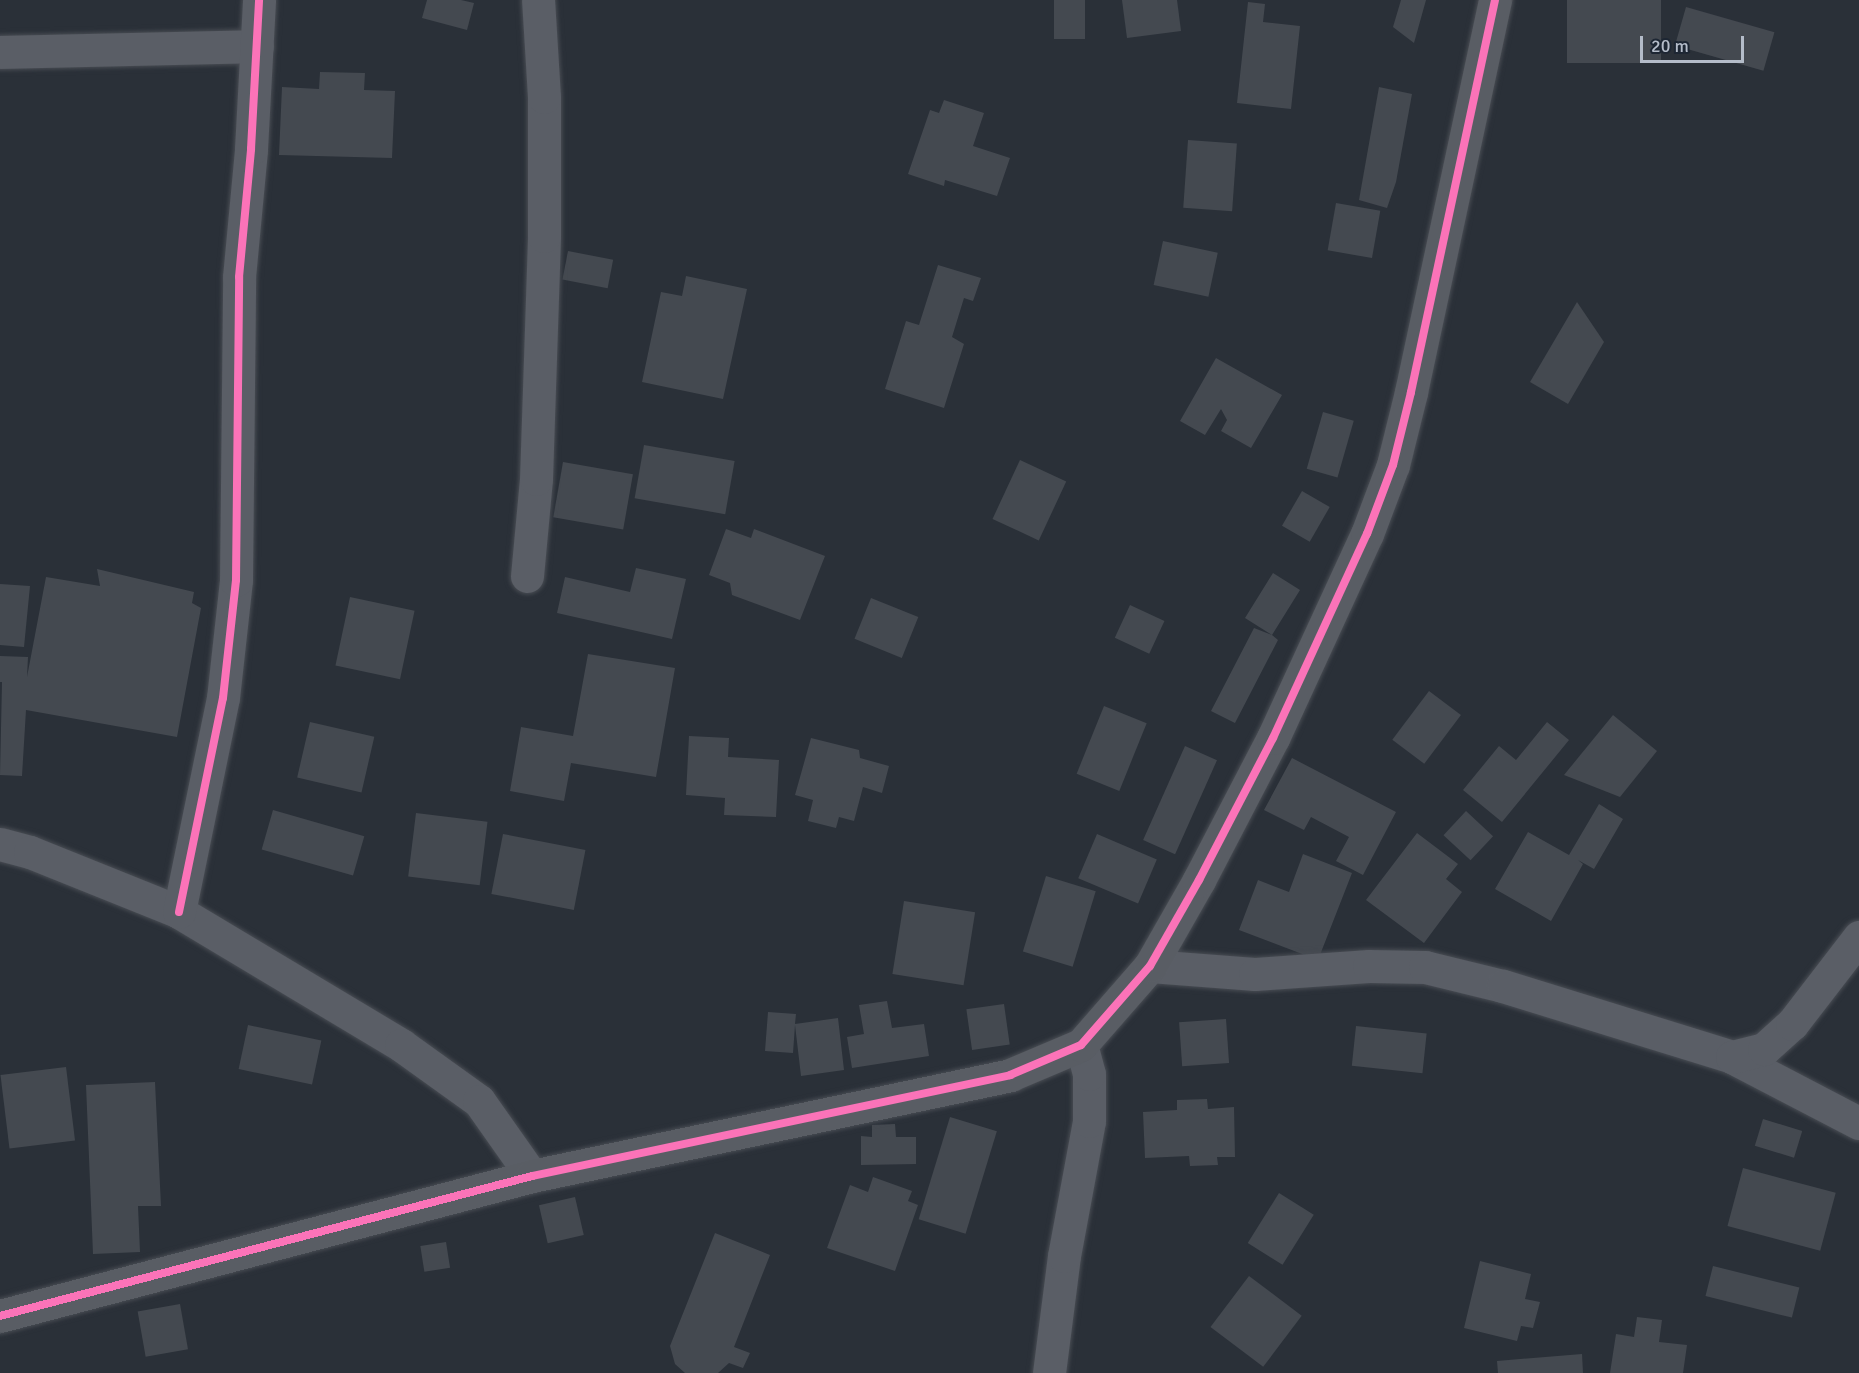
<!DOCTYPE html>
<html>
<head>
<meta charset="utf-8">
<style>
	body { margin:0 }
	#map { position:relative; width:1859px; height:1373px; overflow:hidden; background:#2a3038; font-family:Signika,sans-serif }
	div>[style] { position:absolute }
	.building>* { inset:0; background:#444950; transform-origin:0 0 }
	.roads { filter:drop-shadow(0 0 2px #484c53) drop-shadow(0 0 2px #484c53) }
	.street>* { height:33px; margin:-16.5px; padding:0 16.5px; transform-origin:16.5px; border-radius:16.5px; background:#5a5e66 }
	.secondary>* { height:33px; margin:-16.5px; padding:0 16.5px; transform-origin:16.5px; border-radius:16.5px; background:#595d64 }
	.cycleway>* { height:8px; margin:-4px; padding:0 4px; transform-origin:4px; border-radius:4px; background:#fb73b8 }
	span { translate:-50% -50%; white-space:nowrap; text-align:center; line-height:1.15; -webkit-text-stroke:5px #1d2633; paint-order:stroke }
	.scale { position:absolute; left:1640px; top:36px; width:104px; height:27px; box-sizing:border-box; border:3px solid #b4bcc9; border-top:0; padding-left:8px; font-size:18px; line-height:21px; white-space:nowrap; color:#b4bcc9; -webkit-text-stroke:4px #1d2633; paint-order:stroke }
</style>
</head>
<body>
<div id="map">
	<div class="building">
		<i style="clip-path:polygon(427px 0,461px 0,474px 3px,467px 30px,422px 18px)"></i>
		<i style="left:1054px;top:0;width:31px;height:39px"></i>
		<i style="clip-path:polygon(1122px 0,1177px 0,1181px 31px,1127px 38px)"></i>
		<i style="clip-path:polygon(1401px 0,1426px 0,1414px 43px,1393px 27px)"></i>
		<i style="left:1567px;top:0;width:94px;height:63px"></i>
		<i style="clip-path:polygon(1248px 2px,1265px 4px,1263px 22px,1300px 26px,1291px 109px,1237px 103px)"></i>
		<i style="left:1686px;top:7px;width:92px;height:40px;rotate:16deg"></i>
		<i style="clip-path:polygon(320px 72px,365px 73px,364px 90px,395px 91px,392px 158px,279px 155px,282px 87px,319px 89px)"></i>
		<i style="clip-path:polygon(1379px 87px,1412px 94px,1396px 182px,1387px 208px,1359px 200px)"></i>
		<i style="clip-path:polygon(944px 100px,984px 113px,973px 146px,1010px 158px,997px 196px,945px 180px,944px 186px,908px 174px,930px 110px,939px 113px)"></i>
		<i style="left:1188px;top:140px;width:49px;height:68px;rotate:4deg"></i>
		<i style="left:1336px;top:203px;width:45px;height:48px;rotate:10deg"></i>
		<i style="left:1163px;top:241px;width:56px;height:45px;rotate:12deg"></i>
		<i style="left:568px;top:251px;width:46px;height:29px;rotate:11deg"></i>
		<i style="clip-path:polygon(938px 265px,981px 278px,973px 301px,964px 298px,952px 337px,964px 344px,944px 408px,885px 389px,906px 321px,919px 325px)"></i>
		<i style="clip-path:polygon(686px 276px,747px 289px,723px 399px,642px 382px,661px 292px,682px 296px)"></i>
		<i style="clip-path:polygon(1577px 302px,1604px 342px,1568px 404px,1530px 382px)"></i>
		<i style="clip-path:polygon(1216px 358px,1282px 395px,1251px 448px,1221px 431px,1227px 420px,1221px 409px,1205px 435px,1180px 421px)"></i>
		<i style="left:1323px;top:412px;width:32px;height:59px;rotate:16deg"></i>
		<i style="left:644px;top:445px;width:92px;height:54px;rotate:10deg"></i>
		<i style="left:1020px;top:460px;width:51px;height:65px;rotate:25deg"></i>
		<i style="left:563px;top:462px;width:71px;height:56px;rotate:10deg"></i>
		<i style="left:1302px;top:491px;width:32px;height:40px;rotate:30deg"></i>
		<i style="clip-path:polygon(726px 529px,751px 538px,754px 529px,825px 556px,800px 620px,732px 595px,730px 583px,709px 575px)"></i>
		<i style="clip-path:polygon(636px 568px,686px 579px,672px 639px,557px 613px,565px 577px,630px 592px)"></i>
		<i style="clip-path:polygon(97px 569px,194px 592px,192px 603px,201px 608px,177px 737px,26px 710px,22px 776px,0 775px,2px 682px,0 682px,0 656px,28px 657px,27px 677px,46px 577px,100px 586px)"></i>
		<i style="clip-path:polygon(1273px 573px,1300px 590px,1272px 635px,1278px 640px,1235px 723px,1211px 711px,1254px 628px,1272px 635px,1245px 618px)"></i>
		<i style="clip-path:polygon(0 584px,30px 586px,24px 647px,0 645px)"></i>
		<i style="left:350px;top:597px;width:66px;height:70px;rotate:12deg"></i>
		<i style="left:871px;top:598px;width:51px;height:44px;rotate:22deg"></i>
		<i style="left:1130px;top:605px;width:38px;height:36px;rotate:25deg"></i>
		<i style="clip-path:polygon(588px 654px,675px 668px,656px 777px,571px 763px,564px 801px,510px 791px,521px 727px,573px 736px)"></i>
		<i style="left:1429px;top:691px;width:40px;height:61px;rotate:37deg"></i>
		<i style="left:1104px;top:706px;width:46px;height:73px;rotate:22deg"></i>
		<i style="clip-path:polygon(1613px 715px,1657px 751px,1620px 797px,1564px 775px)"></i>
		<i style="left:310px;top:722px;width:66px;height:57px;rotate:13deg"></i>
		<i style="clip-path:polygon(1547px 722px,1569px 740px,1502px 822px,1463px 790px,1499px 746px,1516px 760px)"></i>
		<i style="clip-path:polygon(689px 736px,729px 738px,728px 757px,779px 760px,776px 817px,724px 815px,725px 798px,686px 795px)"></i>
		<i style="clip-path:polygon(811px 738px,859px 750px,860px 758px,889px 766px,882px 793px,863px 787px,854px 821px,839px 817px,836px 828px,808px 821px,813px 800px,795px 795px)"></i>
		<i style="left:1185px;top:746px;width:35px;height:103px;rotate:24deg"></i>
		<i style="clip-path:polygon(1292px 758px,1396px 812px,1363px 875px,1336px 861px,1349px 837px,1311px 817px,1304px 830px,1264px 810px)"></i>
		<i style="clip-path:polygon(1599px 804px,1623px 819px,1594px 869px,1578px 860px,1583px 864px,1551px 921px,1495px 889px,1528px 832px,1569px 855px)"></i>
		<i style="left:273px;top:810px;width:95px;height:41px;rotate:16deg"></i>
		<i style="left:1466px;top:811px;width:37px;height:33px;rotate:43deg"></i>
		<i style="left:416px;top:813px;width:72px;height:64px;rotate:7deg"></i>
		<i style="clip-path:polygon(1417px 833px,1458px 864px,1446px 879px,1462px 892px,1424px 943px,1366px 900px)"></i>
		<i style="left:503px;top:834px;width:84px;height:61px;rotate:11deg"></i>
		<i style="left:1097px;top:834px;width:65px;height:48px;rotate:23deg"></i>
		<i style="clip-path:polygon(1303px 854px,1352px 873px,1318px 960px,1239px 930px,1258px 880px,1289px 892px)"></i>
		<i style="left:1046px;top:876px;width:52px;height:79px;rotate:17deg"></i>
		<i style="left:904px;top:901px;width:72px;height:74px;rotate:9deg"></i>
		<i style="clip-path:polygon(887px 1001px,892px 1028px,924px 1024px,929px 1056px,852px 1068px,847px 1037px,864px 1034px,859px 1005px)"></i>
		<i style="left:1004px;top:1004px;width:41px;height:38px;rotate:82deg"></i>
		<i style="clip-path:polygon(768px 1012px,796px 1014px,795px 1024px,838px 1018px,844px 1070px,801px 1076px,795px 1025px,793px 1053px,765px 1051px)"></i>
		<i style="left:1226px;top:1019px;width:44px;height:47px;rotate:86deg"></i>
		<i style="left:248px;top:1025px;width:75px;height:45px;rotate:12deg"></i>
		<i style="left:1356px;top:1026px;width:71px;height:40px;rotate:6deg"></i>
		<i style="left:66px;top:1067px;width:74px;height:66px;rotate:83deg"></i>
		<i style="clip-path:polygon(155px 1082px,161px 1206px,138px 1206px,140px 1252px,93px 1254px,86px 1085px)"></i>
		<i style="clip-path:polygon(1207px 1099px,1208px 1109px,1234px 1107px,1235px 1157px,1217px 1157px,1218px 1165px,1190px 1166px,1189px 1156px,1145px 1158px,1143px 1112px,1177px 1110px,1177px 1100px)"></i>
		<i style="left:950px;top:1117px;width:49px;height:107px;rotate:17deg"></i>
		<i style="left:1763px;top:1119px;width:41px;height:28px;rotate:17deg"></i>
		<i style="clip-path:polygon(895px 1124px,896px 1137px,916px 1137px,916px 1164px,861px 1165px,861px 1136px,872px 1137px,872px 1125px)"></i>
		<i style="left:1743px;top:1168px;width:96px;height:60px;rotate:15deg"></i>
		<i style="clip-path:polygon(873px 1177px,912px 1191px,908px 1201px,918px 1205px,895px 1271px,827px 1248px,850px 1185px,868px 1192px)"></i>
		<i style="left:1279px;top:1193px;width:41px;height:59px;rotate:32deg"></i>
		<i style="left:575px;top:1197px;width:39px;height:37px;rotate:77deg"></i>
		<i style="clip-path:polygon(715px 1233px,770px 1255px,734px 1347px,750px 1353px,743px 1368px,729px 1363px,718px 1373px,685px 1373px,675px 1364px,670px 1346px)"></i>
		<i style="left:446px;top:1242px;width:26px;height:26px;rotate:81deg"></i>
		<i style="clip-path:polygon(1480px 1261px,1531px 1274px,1525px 1299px,1540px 1302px,1533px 1328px,1521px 1326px,1517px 1341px,1464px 1328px)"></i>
		<i style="left:1713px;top:1266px;width:89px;height:31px;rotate:14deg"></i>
		<i style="left:1249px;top:1276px;width:66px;height:64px;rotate:37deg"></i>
		<i style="left:180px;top:1304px;width:46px;height:43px;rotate:80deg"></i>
		<i style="clip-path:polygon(1637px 1317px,1662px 1320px,1659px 1342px,1687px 1345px,1683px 1373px,1610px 1373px,1616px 1334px,1634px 1337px)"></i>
		<i style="clip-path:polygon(1582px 1354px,1583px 1373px,1498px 1373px,1497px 1361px)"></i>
	</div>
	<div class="roads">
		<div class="street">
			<i style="left:0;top:52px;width:257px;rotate:-1.3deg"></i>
			<i style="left:527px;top:576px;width:97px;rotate:-84.7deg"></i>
			<i style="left:536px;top:479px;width:243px;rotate:-88.1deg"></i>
			<i style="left:544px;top:236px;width:139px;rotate:-90deg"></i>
			<i style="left:544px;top:97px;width:97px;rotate:-93.5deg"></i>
			<i style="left:0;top:844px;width:31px;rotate:15deg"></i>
			<i style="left:30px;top:852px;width:161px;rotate:21.9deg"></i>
			<i style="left:179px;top:912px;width:259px;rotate:30.9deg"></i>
			<i style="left:401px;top:1045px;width:96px;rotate:35.7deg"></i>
			<i style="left:479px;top:1101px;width:92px;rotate:54.8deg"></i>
			<i style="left:179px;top:912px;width:218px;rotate:-78.4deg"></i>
			<i style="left:223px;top:698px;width:119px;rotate:-83.7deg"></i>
			<i style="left:236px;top:580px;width:303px;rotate:-89.4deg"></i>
			<i style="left:239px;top:277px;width:129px;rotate:-84.6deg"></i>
			<i style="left:251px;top:149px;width:149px;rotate:-86.9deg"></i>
			<i style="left:1150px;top:966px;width:105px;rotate:4.4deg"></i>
			<i style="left:1255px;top:974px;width:114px;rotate:-4deg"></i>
			<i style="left:1369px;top:966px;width:56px;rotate:1deg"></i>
			<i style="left:1425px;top:967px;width:80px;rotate:13.7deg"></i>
			<i style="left:1503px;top:986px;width:240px;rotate:17.2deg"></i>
			<i style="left:1732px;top:1057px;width:143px;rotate:27.5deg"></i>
			<i style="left:1732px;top:1057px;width:33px;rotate:-14deg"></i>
			<i style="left:1764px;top:1049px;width:38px;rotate:-42deg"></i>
			<i style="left:1792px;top:1024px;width:110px;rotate:-52.4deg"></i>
			<i style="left:1049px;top:1373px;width:118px;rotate:-82.7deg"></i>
			<i style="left:1064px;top:1256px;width:137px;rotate:-79.5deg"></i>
			<i style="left:1089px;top:1121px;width:47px;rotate:-90deg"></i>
			<i style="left:1089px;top:1074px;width:30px;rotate:-105deg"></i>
		</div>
		<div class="secondary">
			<i style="left:0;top:1316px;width:550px;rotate:-14.74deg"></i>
			<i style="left:532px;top:1176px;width:489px;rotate:-11.9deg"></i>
			<i style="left:1010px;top:1075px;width:77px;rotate:-22.9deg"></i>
			<i style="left:1081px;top:1045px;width:105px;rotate:-48.9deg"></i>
			<i style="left:1150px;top:966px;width:99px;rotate:-60.3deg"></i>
			<i style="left:1199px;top:880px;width:160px;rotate:-62.5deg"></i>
			<i style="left:1273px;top:738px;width:225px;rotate:-65.3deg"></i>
			<i style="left:1367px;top:534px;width:74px;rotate:-69.4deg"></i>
			<i style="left:1393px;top:465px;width:75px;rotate:-76.1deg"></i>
			<i style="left:1411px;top:392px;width:401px;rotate:-77.9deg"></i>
		</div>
	</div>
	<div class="cycleway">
		<i style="left:179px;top:912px;width:218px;rotate:-78.4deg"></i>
		<i style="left:223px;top:698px;width:119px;rotate:-83.7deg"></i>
		<i style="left:236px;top:580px;width:303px;rotate:-89.4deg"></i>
		<i style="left:239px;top:277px;width:129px;rotate:-84.6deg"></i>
		<i style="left:251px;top:149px;width:149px;rotate:-86.9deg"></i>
		<i style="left:0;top:1316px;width:550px;rotate:-14.74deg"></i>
		<i style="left:532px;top:1176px;width:489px;rotate:-11.9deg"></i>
		<i style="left:1010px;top:1075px;width:77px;rotate:-22.9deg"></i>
		<i style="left:1081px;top:1045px;width:105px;rotate:-48.9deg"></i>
		<i style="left:1150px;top:966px;width:99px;rotate:-60.3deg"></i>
		<i style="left:1199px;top:880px;width:160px;rotate:-62.5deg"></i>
		<i style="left:1273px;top:738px;width:225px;rotate:-65.3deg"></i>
		<i style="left:1367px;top:534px;width:74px;rotate:-69.4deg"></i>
		<i style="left:1393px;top:465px;width:75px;rotate:-76.1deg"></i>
		<i style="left:1411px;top:392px;width:401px;rotate:-77.9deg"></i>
	</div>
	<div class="scale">20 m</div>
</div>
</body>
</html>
